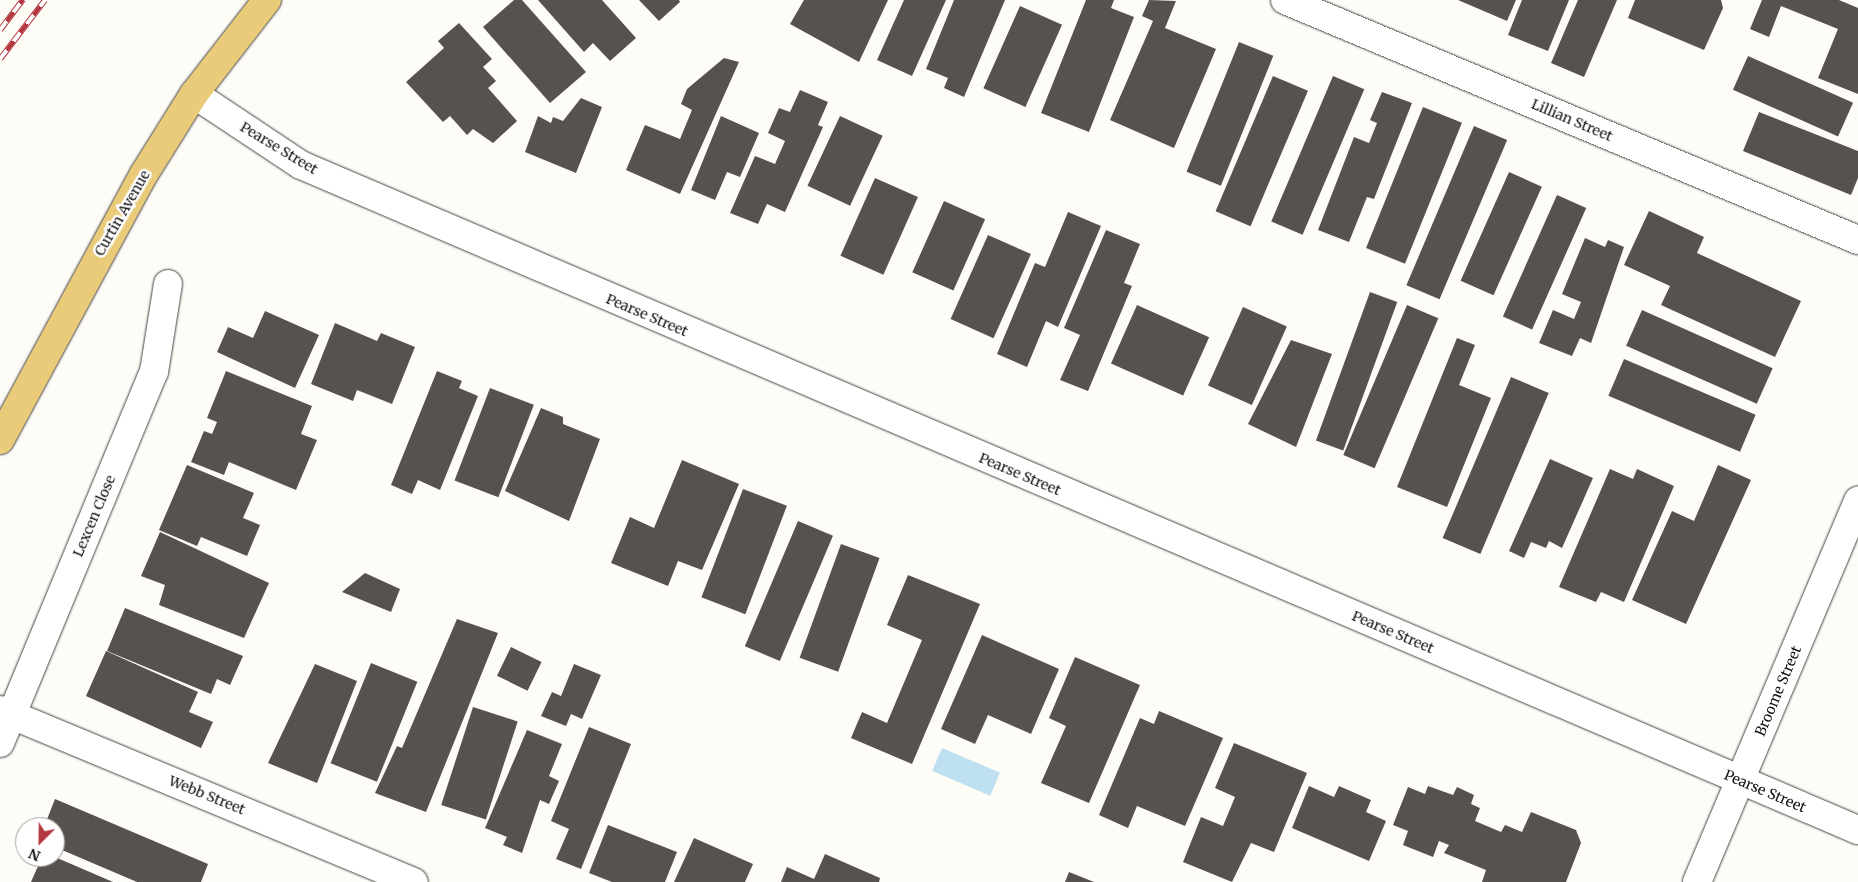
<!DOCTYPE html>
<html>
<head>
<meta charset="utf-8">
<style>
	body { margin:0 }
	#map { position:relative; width:1858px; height:882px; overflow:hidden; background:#fefcf6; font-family:Merriweather,serif }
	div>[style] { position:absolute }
	.water>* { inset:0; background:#bfe0f0; transform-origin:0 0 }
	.building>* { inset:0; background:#58524e; transform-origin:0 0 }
	.roads { filter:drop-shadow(0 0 1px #444) drop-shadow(0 0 1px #444) }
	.minor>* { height:28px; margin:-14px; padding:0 14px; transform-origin:14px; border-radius:14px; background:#fff }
	.tertiary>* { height:28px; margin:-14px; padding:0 14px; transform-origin:14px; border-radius:14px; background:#fff }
	.primary>* { height:28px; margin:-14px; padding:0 14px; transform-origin:14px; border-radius:14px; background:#eacb7a }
	.rail>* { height:5.5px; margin-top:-2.75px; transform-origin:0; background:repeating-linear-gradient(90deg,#fff 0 11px,#b33640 0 22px); box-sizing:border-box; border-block:1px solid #b33640 }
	span { translate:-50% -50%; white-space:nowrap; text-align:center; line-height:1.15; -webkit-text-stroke:5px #fff; paint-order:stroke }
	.street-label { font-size:14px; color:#111 }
	.north { position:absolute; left:15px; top:817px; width:50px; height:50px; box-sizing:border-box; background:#fff; border:1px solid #a0a0a0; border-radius:50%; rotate:203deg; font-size:14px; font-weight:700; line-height:20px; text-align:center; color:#111 }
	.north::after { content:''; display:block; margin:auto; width:18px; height:22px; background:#b33640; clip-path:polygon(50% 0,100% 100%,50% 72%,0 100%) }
</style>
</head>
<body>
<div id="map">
	<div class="water">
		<i style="left:942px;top:748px;width:63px;height:25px;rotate:23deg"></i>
	</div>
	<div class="building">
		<i style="clip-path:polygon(514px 0,522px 0,586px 72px,550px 103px,483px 27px)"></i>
		<i style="clip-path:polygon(538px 0,602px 0,636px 38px,610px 61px,593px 43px,584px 52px)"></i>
		<i style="clip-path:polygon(639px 0,679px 0,680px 2px,659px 21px)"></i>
		<i style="clip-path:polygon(804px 0,888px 0,859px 62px,790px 24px)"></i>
		<i style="clip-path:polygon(904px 0,946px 0,912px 76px,877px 60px)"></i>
		<i style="clip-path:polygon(954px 0,1005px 0,964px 97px,944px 88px,948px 78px,926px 69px)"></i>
		<i style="clip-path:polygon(1086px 0,1114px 0,1111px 8px,1134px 17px,1089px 132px,1041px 113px)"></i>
		<i style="clip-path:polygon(1149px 0,1176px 1px,1165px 28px,1216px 49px,1174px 148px,1110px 120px,1153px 21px,1142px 16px)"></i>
		<i style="clip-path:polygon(1458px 0,1516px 0,1507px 21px)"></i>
		<i style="clip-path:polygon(1522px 0,1569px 0,1548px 51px,1508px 35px)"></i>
		<i style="clip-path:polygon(1578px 0,1617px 0,1584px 77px,1551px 63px)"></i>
		<i style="clip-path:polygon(1635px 0,1721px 0,1723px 8px,1704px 50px,1628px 18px)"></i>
		<i style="clip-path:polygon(1762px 0,1839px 0,1858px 8px,1858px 94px,1818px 78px,1838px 29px,1781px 6px,1769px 37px,1750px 29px)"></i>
		<i style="left:1020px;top:6px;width:46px;height:90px;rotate:24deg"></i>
		<i style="clip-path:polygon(459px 23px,492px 59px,483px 67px,496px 81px,488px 88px,517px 121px,493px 143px,473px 129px,467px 135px,450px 116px,443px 122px,406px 82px,444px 48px,438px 41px)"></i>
		<i style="left:1239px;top:42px;width:37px;height:140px;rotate:22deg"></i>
		<i style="left:1748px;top:56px;width:115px;height:37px;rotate:24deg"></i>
		<i style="clip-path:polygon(724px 58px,739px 62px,680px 194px,626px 170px,645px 125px,680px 139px,692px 110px,681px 104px,687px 89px)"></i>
		<i style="left:1273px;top:76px;width:38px;height:147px;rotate:23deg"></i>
		<i style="left:1333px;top:76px;width:34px;height:158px;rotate:23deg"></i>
		<i style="clip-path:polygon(800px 90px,828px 102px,818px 125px,823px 127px,785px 212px,767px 204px,758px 224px,730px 213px,755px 156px,775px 164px,785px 141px,768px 133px,779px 108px,790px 112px)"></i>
		<i style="clip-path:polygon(1382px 92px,1412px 103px,1374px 199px,1367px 197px,1349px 242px,1318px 230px,1354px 137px,1369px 143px,1377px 123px,1370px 120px)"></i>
		<i style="clip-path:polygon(581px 98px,602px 107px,576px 173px,525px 152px,538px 116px,551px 123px,553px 117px,563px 121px)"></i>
		<i style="left:1423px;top:107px;width:42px;height:152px;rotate:22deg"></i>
		<i style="clip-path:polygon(1759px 112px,1858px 151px,1858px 178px,1851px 195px,1743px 151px)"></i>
		<i style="clip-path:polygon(721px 116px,759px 133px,740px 177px,727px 172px,715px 200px,691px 190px)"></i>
		<i style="left:840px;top:116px;width:47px;height:77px;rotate:25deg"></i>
		<i style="left:1474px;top:126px;width:36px;height:173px;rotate:23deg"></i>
		<i style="left:1509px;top:172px;width:36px;height:119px;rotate:24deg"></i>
		<i style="left:875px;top:178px;width:47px;height:85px;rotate:24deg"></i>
		<i style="left:1557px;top:195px;width:32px;height:133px;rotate:24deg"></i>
		<i style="left:944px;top:201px;width:45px;height:78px;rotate:24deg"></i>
		<i style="clip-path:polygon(1649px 211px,1704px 237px,1697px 253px,1801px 301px,1775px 357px,1661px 305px,1670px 286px,1624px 265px)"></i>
		<i style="clip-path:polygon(1068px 212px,1101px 226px,1058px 327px,1046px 321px,1027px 367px,997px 354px,1035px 263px,1045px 267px)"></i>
		<i style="clip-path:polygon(1106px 230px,1140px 244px,1124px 283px,1132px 286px,1088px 391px,1060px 380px,1080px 335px,1064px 328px)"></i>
		<i style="left:988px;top:235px;width:47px;height:92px;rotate:24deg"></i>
		<i style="clip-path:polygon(1585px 238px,1605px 247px,1608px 240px,1624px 247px,1591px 343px,1580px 338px,1572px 356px,1539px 343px,1553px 310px,1574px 319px,1581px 302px,1562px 294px)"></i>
		<i style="left:1370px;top:292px;width:29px;height:158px;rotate:20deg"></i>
		<i style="left:1137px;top:305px;width:79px;height:64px;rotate:24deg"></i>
		<i style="left:1407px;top:305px;width:34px;height:163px;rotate:23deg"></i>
		<i style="left:1243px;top:307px;width:48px;height:86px;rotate:24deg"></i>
		<i style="left:1642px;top:310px;width:143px;height:39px;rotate:24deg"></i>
		<i style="clip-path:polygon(265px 311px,319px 335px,295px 388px,217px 352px,228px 327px,253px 338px)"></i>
		<i style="clip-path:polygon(335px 323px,377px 341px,381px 333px,415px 347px,392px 404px,357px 390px,353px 401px,311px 384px)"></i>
		<i style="clip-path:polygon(1457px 338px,1475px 345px,1459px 385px,1491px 398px,1447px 507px,1397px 487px)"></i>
		<i style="clip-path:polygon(1291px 340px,1332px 354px,1296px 447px,1248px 424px)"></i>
		<i style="left:1624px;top:359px;width:143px;height:40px;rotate:23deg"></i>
		<i style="clip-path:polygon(226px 371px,312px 406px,301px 434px,317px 440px,296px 490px,229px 462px,224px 475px,191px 462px,204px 431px,212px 434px,217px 422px,207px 418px)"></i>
		<i style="clip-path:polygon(437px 371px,462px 381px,459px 388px,478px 396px,440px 490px,418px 480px,412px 494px,391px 485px)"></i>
		<i style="left:1511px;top:377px;width:41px;height:175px;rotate:23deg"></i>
		<i style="left:490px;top:388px;width:47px;height:99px;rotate:21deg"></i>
		<i style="clip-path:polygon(541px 408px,563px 417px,563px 424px,600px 439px,569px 521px,505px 491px)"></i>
		<i style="clip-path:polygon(1550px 459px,1593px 478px,1562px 548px,1549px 541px,1546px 548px,1531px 542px,1524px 558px,1509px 551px)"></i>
		<i style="clip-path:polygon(682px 460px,739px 484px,702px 570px,678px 561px,668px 586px,611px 563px,630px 517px,654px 528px)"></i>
		<i style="clip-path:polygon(187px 465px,254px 493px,243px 518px,260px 525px,247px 556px,201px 537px,197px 546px,159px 530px)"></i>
		<i style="clip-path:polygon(1718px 465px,1751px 480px,1686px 624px,1632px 600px,1672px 511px,1694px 521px)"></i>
		<i style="clip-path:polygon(1610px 469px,1633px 479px,1637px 469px,1674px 486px,1624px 602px,1601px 592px,1596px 602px,1559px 587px)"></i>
		<i style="left:743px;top:489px;width:47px;height:116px;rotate:21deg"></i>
		<i style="left:798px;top:521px;width:38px;height:136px;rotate:23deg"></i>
		<i style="clip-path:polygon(160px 532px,269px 583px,244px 638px,159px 605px,165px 585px,141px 576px)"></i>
		<i style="left:841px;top:544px;width:41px;height:121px;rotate:20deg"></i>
		<i style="clip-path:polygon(365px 573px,400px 589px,391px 612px,342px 592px)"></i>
		<i style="clip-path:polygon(908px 575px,980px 604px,912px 764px,851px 738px,862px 712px,887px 723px,922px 640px,887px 625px)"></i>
		<i style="clip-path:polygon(125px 608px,243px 656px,230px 685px,217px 679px,211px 694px,107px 651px)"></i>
		<i style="clip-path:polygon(457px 619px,498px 633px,426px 812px,375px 793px,397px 746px,402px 748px)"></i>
		<i style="clip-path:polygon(982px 635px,1059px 669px,1031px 734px,988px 715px,975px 744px,941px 729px)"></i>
		<i style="left:511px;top:647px;width:34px;height:32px;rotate:26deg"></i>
		<i style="clip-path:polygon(106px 651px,198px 692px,189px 712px,213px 722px,201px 748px,86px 696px)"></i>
		<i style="clip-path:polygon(1075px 657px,1140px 685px,1089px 803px,1041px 783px,1066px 726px,1049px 718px)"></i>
		<i style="left:371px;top:663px;width:50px;height:108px;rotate:22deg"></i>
		<i style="clip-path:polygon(315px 664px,357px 681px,317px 783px,268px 763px)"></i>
		<i style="clip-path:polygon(574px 664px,601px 675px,582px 719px,571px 714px,566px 726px,541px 716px,552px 692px,561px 696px)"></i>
		<i style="left:473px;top:707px;width:47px;height:103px;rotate:18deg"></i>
		<i style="clip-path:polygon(1159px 711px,1223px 738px,1185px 826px,1137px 806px,1128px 828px,1099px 815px,1140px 718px,1154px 724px)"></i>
		<i style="clip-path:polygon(589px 727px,631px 744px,581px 869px,556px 859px,569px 829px,551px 821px)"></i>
		<i style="clip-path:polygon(527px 730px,562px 744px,549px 776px,559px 781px,549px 804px,540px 800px,522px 853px,503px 845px,507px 837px,485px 828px)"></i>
		<i style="clip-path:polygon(1234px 743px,1307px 773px,1274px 852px,1251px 843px,1232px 882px,1183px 862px,1201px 817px,1223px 826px,1235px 797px,1215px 788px)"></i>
		<i style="clip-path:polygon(1309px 786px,1334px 797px,1339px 786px,1371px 800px,1366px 812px,1386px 821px,1369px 861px,1292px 828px)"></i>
		<i style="clip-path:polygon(1428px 786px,1453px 795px,1457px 787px,1474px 795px,1471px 804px,1480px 808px,1475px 821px,1501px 832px,1505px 825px,1522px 832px,1531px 812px,1576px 830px,1581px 843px,1566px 882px,1482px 882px,1486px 870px,1444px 853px,1449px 845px,1439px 841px,1433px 857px,1403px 845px,1408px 831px,1393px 825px,1408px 787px,1425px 794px)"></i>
		<i style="clip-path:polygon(55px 799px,208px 864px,201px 882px,137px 882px,55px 847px,55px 827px,44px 827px)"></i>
		<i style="clip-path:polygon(608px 825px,677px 852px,665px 882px,612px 882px,589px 873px)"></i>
		<i style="clip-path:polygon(694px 838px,753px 864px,745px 882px,674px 882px)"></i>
		<i style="clip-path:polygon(825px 854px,880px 878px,879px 882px,781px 882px,787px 867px,814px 879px)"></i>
		<i style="clip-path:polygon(42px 857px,55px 857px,113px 882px,31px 882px)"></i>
		<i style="clip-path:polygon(1069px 872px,1094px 882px,1065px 882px)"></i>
	</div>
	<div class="roads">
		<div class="minor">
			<i style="left:1285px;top:0;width:621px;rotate:22.73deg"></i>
			<i style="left:194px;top:94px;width:128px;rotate:33.6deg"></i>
			<i style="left:301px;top:165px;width:1693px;rotate:23.13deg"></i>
			<i style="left:0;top:710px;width:448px;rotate:22.6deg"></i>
			<i style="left:0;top:743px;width:402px;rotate:-67.5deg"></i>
			<i style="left:154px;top:372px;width:89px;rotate:-81deg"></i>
		</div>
		<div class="tertiary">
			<i style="left:1697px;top:882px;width:414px;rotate:-67.1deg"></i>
		</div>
		<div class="primary">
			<i style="left:0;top:440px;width:302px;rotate:-61.6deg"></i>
			<i style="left:144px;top:174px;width:94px;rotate:-58deg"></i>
			<i style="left:194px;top:94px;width:119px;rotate:-52.2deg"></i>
		</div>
	</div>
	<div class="rail">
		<i style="left:0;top:30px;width:38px;rotate:-53deg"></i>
		<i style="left:0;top:59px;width:74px;rotate:-52.7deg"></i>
	</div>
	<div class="street-label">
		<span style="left:1572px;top:120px;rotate:23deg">Lillian Street</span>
		<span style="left:279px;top:148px;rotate:31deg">Pearse Street</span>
		<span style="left:122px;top:213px;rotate:-60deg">Curtin Avenue</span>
		<span style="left:647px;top:315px;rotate:23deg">Pearse Street</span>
		<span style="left:1020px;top:474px;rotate:23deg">Pearse Street</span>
		<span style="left:94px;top:516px;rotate:-67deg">Lexcen Close</span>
		<span style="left:1393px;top:632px;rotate:23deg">Pearse Street</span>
		<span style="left:1778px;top:691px;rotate:-67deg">Broome Street</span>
		<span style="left:1765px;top:791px;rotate:23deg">Pearse Street</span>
		<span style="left:207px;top:795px;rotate:22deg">Webb Street</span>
	</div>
	<div class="north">N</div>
</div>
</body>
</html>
